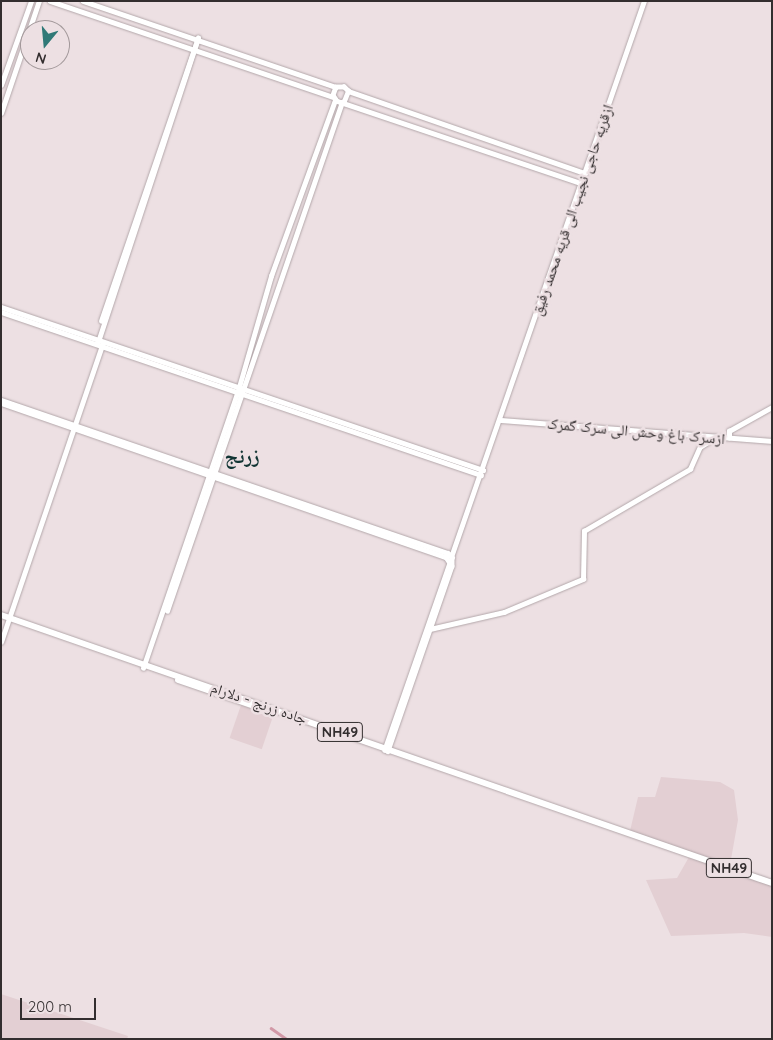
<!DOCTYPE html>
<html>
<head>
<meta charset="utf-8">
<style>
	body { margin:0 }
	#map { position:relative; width:773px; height:1040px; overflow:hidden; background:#ede0e3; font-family:Quicksand,"Noto Naskh Arabic",sans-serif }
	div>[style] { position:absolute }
	.built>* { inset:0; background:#e3cfd3; transform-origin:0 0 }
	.canal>* { height:2.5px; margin:-1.25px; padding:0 1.25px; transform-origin:1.25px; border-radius:1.25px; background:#d299a7 }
	.roads { filter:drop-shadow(0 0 1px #b3a7aa) drop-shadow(0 0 1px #b3a7aa) }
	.secondary>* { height:4.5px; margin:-2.25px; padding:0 2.25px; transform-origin:2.25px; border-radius:2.25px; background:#fff }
	.highway>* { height:6px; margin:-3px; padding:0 3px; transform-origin:3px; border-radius:3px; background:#fff }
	span { translate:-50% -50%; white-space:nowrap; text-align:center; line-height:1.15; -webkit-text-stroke:5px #ede0e3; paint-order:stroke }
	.shield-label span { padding:1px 4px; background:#ede0e3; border:1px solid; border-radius:4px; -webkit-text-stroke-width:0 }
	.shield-label { font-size:14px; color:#332e2f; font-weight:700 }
	.street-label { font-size:15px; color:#332e2f }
	.district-label { font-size:20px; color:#123534; font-weight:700 }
	.frame { position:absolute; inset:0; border:2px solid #332e2f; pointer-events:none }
	.north { position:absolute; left:20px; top:20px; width:50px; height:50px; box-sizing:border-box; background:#ede0e3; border:1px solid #a3999b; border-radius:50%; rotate:197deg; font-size:14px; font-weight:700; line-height:20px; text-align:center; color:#332e2f }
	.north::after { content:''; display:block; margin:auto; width:18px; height:22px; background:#307977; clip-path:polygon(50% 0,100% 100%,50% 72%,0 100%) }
	.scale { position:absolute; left:20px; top:998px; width:76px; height:22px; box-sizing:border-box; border:2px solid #332e2f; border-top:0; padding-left:6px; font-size:15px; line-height:18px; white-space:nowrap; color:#332e2f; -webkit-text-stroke:4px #ede0e3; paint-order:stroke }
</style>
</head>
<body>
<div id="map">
	<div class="built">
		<i style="left:241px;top:705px;width:34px;height:35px;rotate:19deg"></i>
		<i style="clip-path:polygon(661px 777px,720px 782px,734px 790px,738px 820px,730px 865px,630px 831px,638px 797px,655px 797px)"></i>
		<i style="clip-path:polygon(689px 857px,772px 886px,772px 937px,744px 933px,671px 936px,646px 880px,677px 878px)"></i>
		<i style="clip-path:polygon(1px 994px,128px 1036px,127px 1039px,1px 1039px)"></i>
	</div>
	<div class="canal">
		<i style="left:271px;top:1028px;width:19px;rotate:35deg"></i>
	</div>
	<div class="roads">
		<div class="secondary">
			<i style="left:50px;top:1px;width:299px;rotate:18.7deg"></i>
			<i style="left:83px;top:1px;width:267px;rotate:18.8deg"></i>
			<i style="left:1px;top:85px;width:89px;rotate:-70.3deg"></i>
			<i style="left:348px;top:91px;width:251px;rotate:19.1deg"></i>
			<i style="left:344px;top:101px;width:11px;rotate:-68deg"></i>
			<i style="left:348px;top:91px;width:6px;rotate:-135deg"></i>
			<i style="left:344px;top:87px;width:8px;rotate:180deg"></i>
			<i style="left:336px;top:87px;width:9px;rotate:111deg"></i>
			<i style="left:333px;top:95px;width:7px;rotate:56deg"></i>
			<i style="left:337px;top:101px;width:257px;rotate:18.6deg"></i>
			<i style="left:1px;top:113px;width:118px;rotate:-71.3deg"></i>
			<i style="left:1px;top:307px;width:509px;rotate:18.68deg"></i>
			<i style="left:1px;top:312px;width:507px;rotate:18.76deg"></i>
			<i style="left:101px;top:321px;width:299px;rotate:-71.1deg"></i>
			<i style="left:98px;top:342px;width:320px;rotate:-71.8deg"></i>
			<i style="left:1px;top:400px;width:472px;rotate:18.9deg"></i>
			<i style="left:448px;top:553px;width:6px;rotate:45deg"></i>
			<i style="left:452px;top:557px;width:9px;rotate:90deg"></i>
			<i style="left:452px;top:566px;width:196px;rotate:109.1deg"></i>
			<i style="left:1px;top:403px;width:471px;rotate:19.1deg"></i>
			<i style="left:446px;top:557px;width:7px;rotate:56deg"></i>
			<i style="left:450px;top:563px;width:198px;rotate:109.2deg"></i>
			<i style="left:501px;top:420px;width:272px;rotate:4.4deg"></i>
			<i style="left:729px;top:438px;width:7px;rotate:-90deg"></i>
			<i style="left:729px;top:431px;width:49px;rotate:-29.2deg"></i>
			<i style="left:451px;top:557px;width:589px;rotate:-70.86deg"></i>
			<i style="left:167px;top:611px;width:538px;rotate:-71.03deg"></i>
			<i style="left:430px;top:629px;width:76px;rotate:-12.9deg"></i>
			<i style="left:504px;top:612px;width:86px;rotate:-22.7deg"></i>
			<i style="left:583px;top:579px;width:48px;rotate:-88.8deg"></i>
			<i style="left:584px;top:531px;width:123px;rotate:-30.3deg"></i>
			<i style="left:690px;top:469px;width:24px;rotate:-66deg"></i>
			<i style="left:700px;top:447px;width:19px;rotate:-32deg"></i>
			<i style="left:1px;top:642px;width:316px;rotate:-71.2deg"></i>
			<i style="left:143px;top:668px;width:297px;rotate:-71.1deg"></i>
			<i style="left:239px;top:387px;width:116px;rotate:-73.9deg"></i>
			<i style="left:271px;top:276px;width:187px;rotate:-70deg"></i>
		</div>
		<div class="highway">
			<i style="left:1px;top:615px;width:816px;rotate:19.17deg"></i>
			<i style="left:178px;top:680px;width:93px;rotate:18.8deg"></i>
		</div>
	</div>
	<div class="shield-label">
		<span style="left:340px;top:732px">NH49</span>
		<span style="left:729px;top:868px">NH49</span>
	</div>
	<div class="street-label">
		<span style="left:572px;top:210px;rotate:-71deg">ازقریه حاجی نجیب الی قریه محمد رفیق</span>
		<span style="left:636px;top:431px;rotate:5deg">ازسرک باغ وحش الی سرک گمرک</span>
		<span style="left:259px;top:703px;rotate:19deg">جاده زرنج - دلارام</span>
	</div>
	<div class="district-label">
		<span style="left:242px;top:455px">زرنج</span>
	</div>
	<div class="frame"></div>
	<div class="north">N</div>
	<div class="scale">200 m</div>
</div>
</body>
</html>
